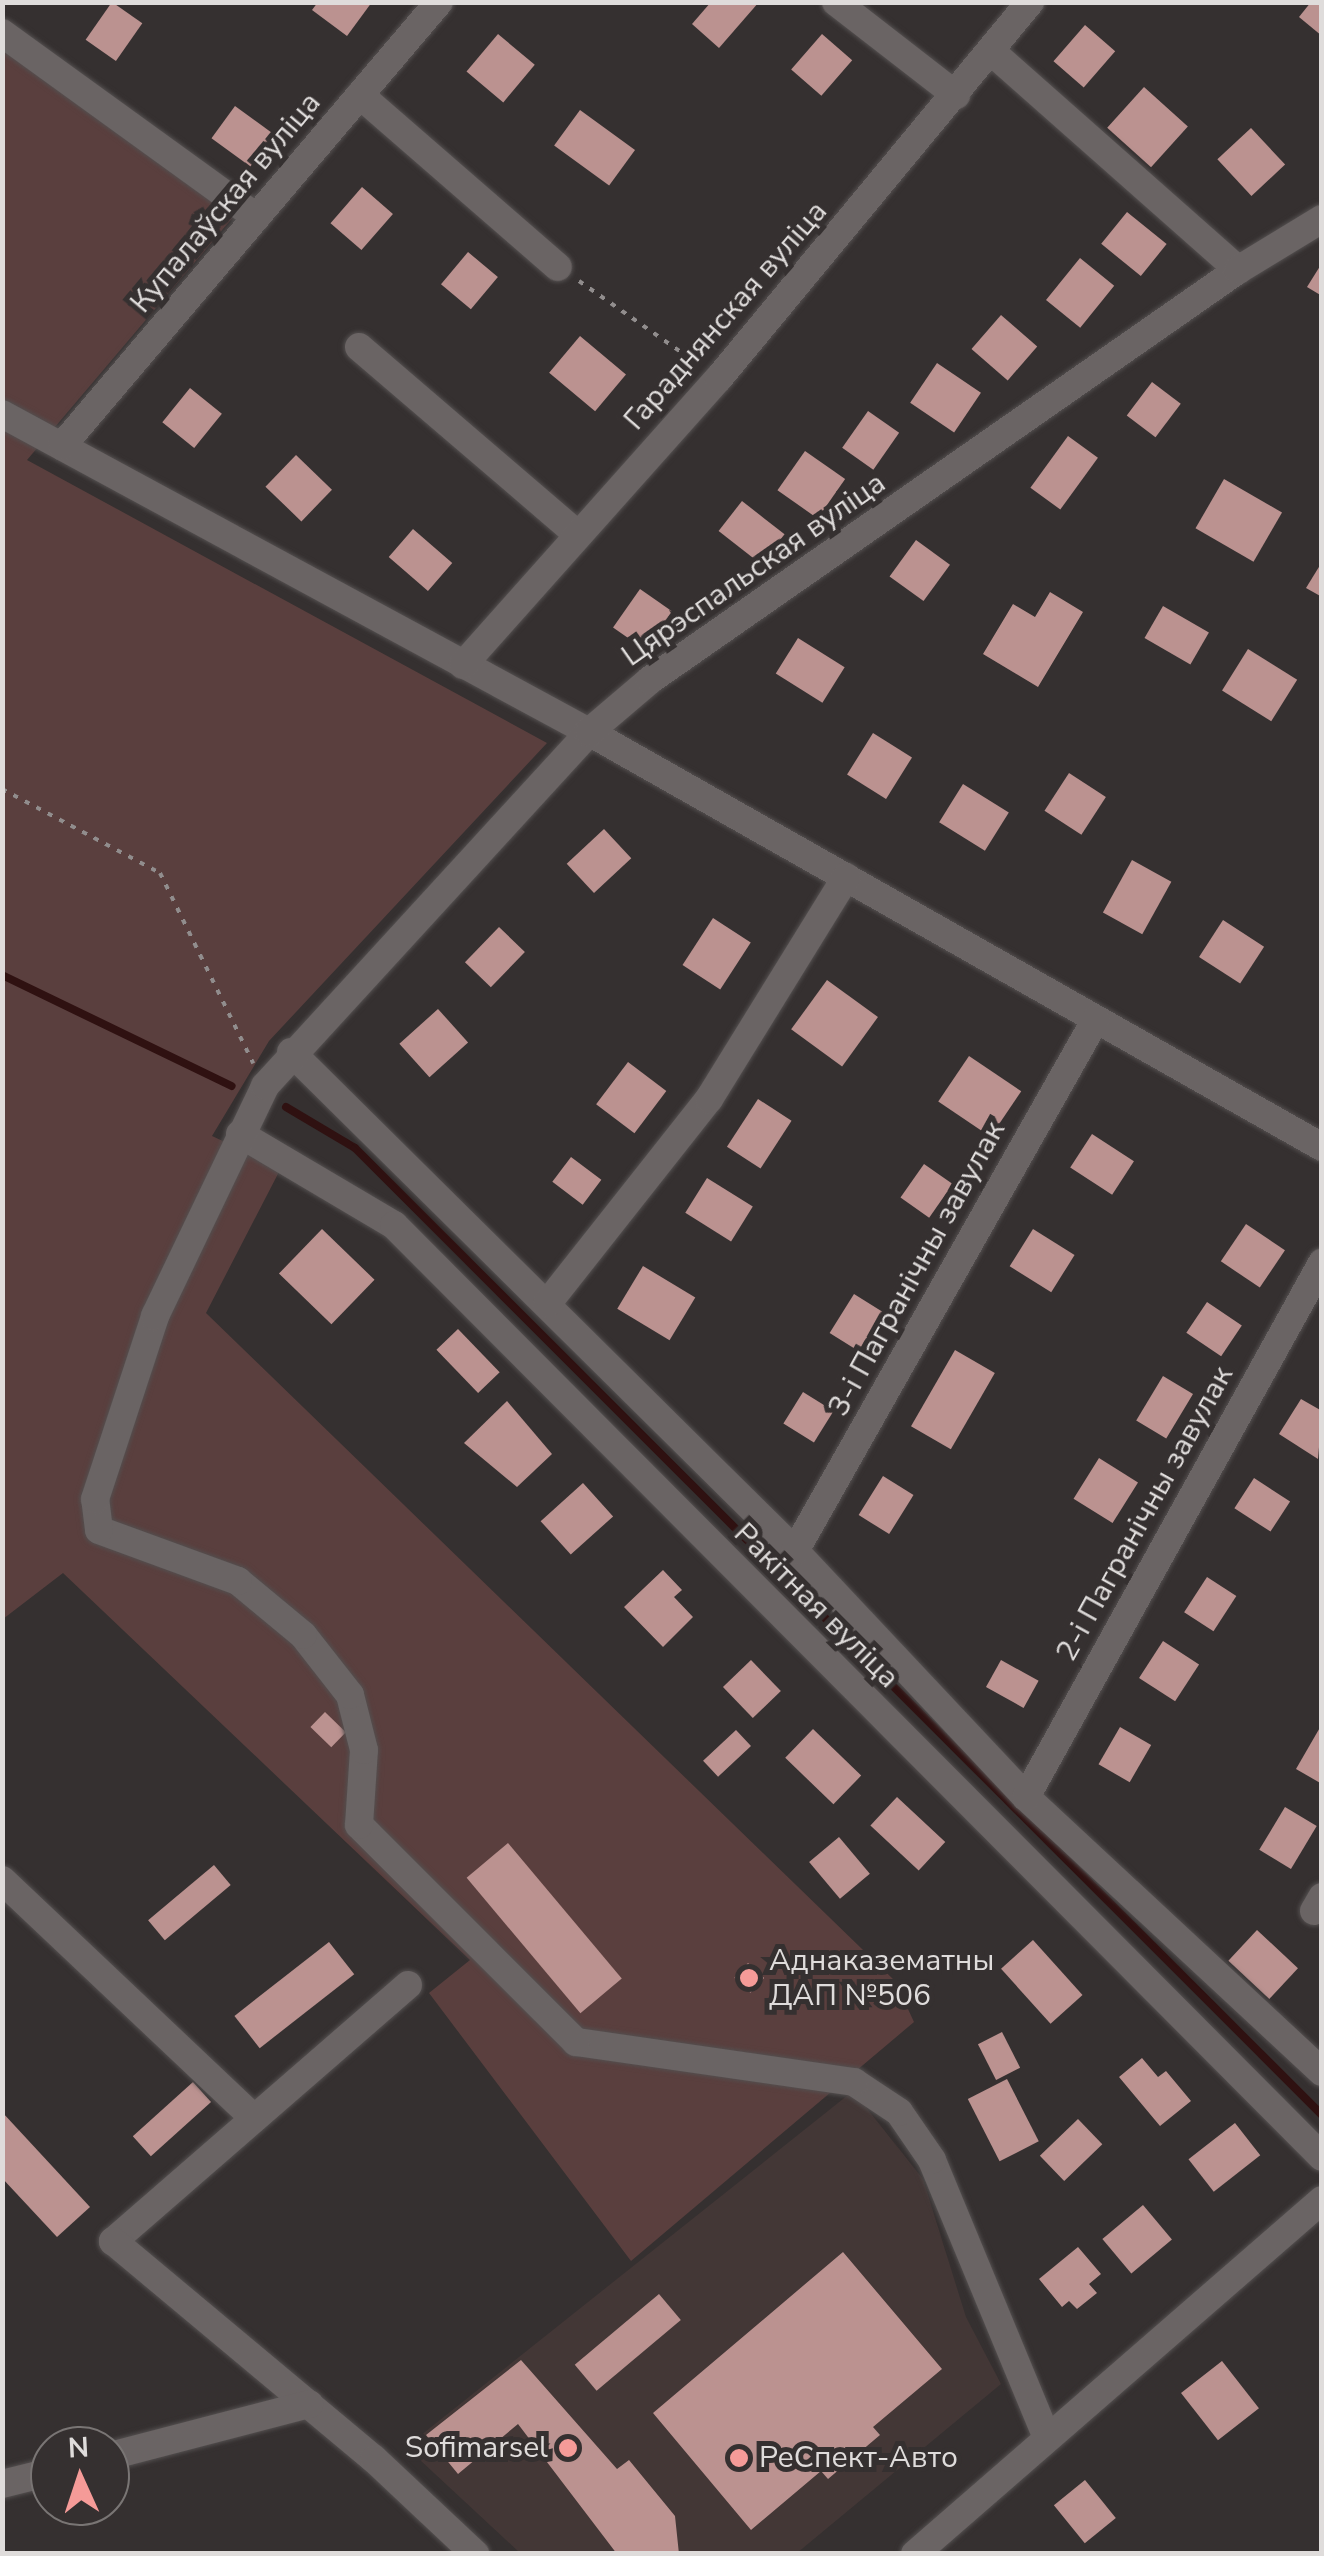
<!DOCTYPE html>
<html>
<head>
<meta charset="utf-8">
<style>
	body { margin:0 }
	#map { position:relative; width:1324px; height:2556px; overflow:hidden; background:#353030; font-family:"Nunito Sans",sans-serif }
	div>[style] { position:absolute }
	.built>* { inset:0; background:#433736 }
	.green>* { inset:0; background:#5a3f3e }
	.stream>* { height:8px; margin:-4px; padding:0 4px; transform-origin:4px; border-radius:4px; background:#2f1111 }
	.building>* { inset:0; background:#bb9290; transform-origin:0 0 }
	.path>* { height:4px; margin-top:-2px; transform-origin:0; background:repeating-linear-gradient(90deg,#918d8d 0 5px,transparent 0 13px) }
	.roads { filter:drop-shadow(0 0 2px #534f4f) drop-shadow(0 0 2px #534f4f) }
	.minor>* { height:28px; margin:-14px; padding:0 14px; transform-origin:14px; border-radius:14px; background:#6a6464 }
	.dots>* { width:28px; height:28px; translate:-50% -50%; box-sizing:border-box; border:5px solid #353030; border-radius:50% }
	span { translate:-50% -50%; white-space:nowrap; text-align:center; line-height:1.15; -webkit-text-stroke:10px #353030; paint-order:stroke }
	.street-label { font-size:30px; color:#dfdcdb }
	.poi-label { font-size:30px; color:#dfdcdb }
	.left { translate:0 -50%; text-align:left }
	.right { translate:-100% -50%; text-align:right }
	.frame { position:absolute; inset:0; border:5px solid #dfdcdb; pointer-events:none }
	.north { position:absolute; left:30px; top:2426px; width:100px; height:100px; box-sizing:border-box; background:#353030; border:2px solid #797574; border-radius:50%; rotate:357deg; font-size:28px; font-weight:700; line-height:40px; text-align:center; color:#dfdcdb }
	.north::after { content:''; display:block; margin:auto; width:35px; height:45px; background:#f59b98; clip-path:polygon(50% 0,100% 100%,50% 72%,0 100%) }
</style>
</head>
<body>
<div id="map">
	<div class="built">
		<i style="clip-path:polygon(853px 2091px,923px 2179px,966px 2317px,1001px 2384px,797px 2553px,520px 2553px,406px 2447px)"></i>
	</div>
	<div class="green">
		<i style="clip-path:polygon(3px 46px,234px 216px,27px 460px,547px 743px,269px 1041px,212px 1136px,281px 1168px,206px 1313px,895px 1981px,914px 2022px,631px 2261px,429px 1993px,470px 1960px,63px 1573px,3px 1619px)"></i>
	</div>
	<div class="stream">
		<i style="left:2px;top:975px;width:255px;rotate:25.8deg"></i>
		<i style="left:286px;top:1107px;width:80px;rotate:30.7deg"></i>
		<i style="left:355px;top:1148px;width:1368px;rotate:45deg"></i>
	</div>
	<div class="building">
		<i style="left:112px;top:2px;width:37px;height:46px;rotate:35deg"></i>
		<i style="clip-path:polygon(318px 2px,372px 2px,347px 36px,312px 10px)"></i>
		<i style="clip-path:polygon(711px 2px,759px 2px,719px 48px,692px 24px)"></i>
		<i style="clip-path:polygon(1311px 2px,1322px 2px,1322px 36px,1299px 17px)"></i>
		<i style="left:1085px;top:25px;width:40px;height:48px;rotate:41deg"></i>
		<i style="left:498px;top:34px;width:48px;height:49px;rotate:40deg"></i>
		<i style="left:822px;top:34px;width:40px;height:47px;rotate:41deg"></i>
		<i style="left:1144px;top:87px;width:59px;height:55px;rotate:42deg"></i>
		<i style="left:235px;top:106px;width:48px;height:40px;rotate:36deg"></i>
		<i style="left:580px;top:110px;width:68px;height:44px;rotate:36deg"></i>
		<i style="left:1251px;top:128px;width:50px;height:46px;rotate:47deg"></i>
		<i style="left:362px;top:187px;width:41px;height:48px;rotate:41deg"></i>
		<i style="left:1127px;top:212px;width:51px;height:41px;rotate:39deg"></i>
		<i style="left:468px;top:252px;width:39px;height:42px;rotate:40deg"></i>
		<i style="left:1080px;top:258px;width:44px;height:54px;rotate:39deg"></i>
		<i style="clip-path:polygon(1322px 263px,1322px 296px,1307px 287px)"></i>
		<i style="left:1001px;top:315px;width:48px;height:45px;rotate:41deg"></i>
		<i style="left:580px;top:336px;width:60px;height:48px;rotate:40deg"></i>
		<i style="left:937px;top:363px;width:53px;height:48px;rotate:34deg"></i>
		<i style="left:1152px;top:382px;width:36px;height:42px;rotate:37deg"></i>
		<i style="left:190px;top:388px;width:41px;height:44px;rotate:39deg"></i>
		<i style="left:868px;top:411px;width:38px;height:45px;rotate:35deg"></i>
		<i style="left:1068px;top:436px;width:37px;height:64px;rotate:36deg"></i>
		<i style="left:805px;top:451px;width:49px;height:48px;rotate:35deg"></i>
		<i style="left:296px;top:455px;width:50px;height:44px;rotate:44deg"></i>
		<i style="left:1224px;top:479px;width:67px;height:57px;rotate:30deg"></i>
		<i style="left:742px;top:501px;width:54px;height:38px;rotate:38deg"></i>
		<i style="left:413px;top:529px;width:52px;height:37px;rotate:41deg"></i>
		<i style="left:916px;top:540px;width:42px;height:45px;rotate:36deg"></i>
		<i style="clip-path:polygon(1322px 562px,1322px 597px,1306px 588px)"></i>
		<i style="left:640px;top:589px;width:39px;height:47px;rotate:35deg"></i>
		<i style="clip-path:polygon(1050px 592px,1083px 612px,1038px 687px,983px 654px,1013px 604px,1035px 617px)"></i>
		<i style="left:1163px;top:606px;width:53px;height:37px;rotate:30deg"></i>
		<i style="left:798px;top:638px;width:55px;height:42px;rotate:32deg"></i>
		<i style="left:1248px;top:649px;width:58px;height:49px;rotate:32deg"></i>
		<i style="left:873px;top:733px;width:46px;height:49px;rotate:32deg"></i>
		<i style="left:1069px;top:773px;width:44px;height:45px;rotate:33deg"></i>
		<i style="left:963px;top:784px;width:54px;height:45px;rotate:32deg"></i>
		<i style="left:604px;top:829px;width:40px;height:51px;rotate:47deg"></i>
		<i style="left:1132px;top:860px;width:45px;height:60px;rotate:29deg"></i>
		<i style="left:713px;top:918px;width:45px;height:56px;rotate:33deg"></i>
		<i style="left:1223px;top:920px;width:49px;height:44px;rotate:33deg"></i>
		<i style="left:499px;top:927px;width:36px;height:49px;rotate:44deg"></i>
		<i style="left:827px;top:980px;width:63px;height:61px;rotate:36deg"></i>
		<i style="left:438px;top:1009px;width:45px;height:52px;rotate:48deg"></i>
		<i style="left:969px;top:1056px;width:63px;height:55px;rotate:34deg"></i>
		<i style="left:628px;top:1062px;width:48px;height:53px;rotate:37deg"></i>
		<i style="left:758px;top:1099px;width:40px;height:57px;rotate:33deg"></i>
		<i style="left:1092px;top:1134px;width:50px;height:40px;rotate:33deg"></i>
		<i style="left:571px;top:1157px;width:38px;height:31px;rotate:37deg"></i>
		<i style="left:924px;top:1164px;width:35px;height:41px;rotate:35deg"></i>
		<i style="left:707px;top:1178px;width:54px;height:41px;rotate:32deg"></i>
		<i style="left:1246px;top:1224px;width:47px;height:45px;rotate:34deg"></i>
		<i style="left:322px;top:1229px;width:73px;height:62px;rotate:44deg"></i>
		<i style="left:1033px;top:1229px;width:49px;height:44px;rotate:32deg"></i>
		<i style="left:643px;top:1266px;width:61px;height:50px;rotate:31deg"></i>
		<i style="left:854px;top:1294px;width:34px;height:46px;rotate:32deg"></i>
		<i style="left:1207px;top:1302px;width:42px;height:37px;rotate:34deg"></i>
		<i style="left:458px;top:1329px;width:60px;height:30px;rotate:46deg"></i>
		<i style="left:955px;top:1350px;width:46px;height:88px;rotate:30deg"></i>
		<i style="left:1163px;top:1376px;width:35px;height:52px;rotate:31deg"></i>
		<i style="left:803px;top:1392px;width:36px;height:37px;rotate:32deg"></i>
		<i style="clip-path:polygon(1301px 1399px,1322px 1411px,1318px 1459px,1279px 1434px)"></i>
		<i style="clip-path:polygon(507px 1401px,552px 1454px,517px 1487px,464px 1443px)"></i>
		<i style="left:1099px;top:1458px;width:46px;height:48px;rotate:32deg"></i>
		<i style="left:883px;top:1476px;width:36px;height:46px;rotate:32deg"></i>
		<i style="left:1254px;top:1478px;width:43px;height:36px;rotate:33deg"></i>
		<i style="left:583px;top:1483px;width:45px;height:57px;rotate:48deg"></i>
		<i style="clip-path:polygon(663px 1570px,682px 1590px,674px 1597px,693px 1617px,663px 1647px,624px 1607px)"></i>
		<i style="left:1207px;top:1577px;width:35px;height:42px;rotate:33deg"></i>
		<i style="left:1163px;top:1641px;width:43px;height:44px;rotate:33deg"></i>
		<i style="left:751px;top:1660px;width:43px;height:39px;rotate:46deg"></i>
		<i style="left:1001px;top:1660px;width:43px;height:31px;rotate:29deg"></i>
		<i style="left:325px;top:1712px;width:29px;height:21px;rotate:44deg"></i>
		<i style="clip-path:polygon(1322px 1724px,1322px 1784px,1296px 1769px)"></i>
		<i style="left:1120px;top:1727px;width:36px;height:43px;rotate:30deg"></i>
		<i style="left:813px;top:1729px;width:67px;height:40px;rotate:44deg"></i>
		<i style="left:736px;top:1730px;width:22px;height:45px;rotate:47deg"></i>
		<i style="left:897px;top:1797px;width:66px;height:39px;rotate:43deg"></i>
		<i style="left:1285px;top:1807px;width:37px;height:50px;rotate:31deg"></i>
		<i style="left:839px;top:1837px;width:48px;height:39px;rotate:50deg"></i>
		<i style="left:508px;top:1843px;width:177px;height:54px;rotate:50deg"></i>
		<i style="left:214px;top:1865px;width:26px;height:86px;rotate:50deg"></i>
		<i style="left:1257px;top:1930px;width:56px;height:42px;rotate:43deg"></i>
		<i style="left:1033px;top:1940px;width:74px;height:43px;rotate:48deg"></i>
		<i style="left:329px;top:1942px;width:41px;height:120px;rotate:52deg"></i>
		<i style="left:748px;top:1963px;width:22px;height:20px;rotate:43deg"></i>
		<i style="left:1002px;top:2032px;width:40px;height:27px;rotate:63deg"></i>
		<i style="clip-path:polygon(1142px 2058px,1158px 2077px,1166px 2071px,1191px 2101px,1160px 2126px,1119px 2077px)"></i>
		<i style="left:1007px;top:2079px;width:70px;height:44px;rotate:63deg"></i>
		<i style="left:193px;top:2082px;width:27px;height:81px;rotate:48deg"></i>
		<i style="clip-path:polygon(2px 2112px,90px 2207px,57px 2237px,2px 2178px)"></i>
		<i style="left:1078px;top:2119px;width:35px;height:53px;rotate:46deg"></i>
		<i style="left:1235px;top:2123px;width:41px;height:59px;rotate:52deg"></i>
		<i style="left:1143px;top:2205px;width:45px;height:53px;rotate:50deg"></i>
		<i style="clip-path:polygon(1078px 2247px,1101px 2274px,1089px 2284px,1097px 2293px,1077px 2309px,1069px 2301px,1062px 2307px,1039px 2279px)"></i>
		<i style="clip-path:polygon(843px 2252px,942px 2369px,873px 2427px,880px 2435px,828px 2479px,821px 2471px,751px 2530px,653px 2413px)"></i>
		<i style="left:659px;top:2294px;width:34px;height:110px;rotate:50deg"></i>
		<i style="clip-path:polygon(521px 2360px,617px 2469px,629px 2460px,675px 2516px,679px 2554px,617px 2554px,518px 2424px,458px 2474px,426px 2435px)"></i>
		<i style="left:1222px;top:2361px;width:60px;height:52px;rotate:52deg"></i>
		<i style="left:1085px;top:2480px;width:49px;height:40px;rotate:51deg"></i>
	</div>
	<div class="path">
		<i style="left:579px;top:281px;width:145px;rotate:34.9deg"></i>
		<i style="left:2px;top:789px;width:179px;rotate:28deg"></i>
		<i style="left:160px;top:873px;width:212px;rotate:63.9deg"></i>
	</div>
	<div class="roads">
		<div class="minor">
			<i style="left:836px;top:2px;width:152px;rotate:37.8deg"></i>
			<i style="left:2px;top:33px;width:314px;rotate:35.9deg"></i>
			<i style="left:992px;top:52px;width:329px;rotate:41.5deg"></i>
			<i style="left:360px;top:95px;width:262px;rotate:41deg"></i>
			<i style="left:359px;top:347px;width:287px;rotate:40.6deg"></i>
			<i style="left:2px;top:414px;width:668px;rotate:28.45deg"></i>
			<i style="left:589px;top:732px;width:842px;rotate:29.52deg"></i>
			<i style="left:62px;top:446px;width:582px;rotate:-49.67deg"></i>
			<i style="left:463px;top:665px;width:385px;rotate:-48.3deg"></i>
			<i style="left:719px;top:378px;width:488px;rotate:-50.4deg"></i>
			<i style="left:291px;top:1052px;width:709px;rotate:44.71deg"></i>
			<i style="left:795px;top:1551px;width:337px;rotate:46.8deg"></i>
			<i style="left:1026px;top:1797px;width:404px;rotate:42.9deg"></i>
			<i style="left:240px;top:1134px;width:179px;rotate:30.6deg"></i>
			<i style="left:394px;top:1225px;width:1315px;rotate:45.12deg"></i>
			<i style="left:547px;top:1304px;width:261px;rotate:-51.7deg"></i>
			<i style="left:709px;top:1099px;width:261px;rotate:-58.3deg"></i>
			<i style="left:795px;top:1551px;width:611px;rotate:-60.5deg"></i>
			<i style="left:1026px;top:1797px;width:611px;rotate:-61deg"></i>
			<i style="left:2px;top:1880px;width:347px;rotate:43.4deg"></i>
			<i style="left:1314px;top:1911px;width:16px;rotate:-60deg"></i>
			<i style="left:408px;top:1985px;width:391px;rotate:139deg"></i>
			<i style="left:113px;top:2241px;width:340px;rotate:39.9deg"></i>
			<i style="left:374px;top:2459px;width:139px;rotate:43.2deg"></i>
			<i style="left:1047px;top:2438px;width:301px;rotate:-112.5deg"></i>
			<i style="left:932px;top:2160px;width:58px;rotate:-124.5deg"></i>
			<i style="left:899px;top:2112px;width:54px;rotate:-146.3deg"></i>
			<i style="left:854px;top:2082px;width:281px;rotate:-171.8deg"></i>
			<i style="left:576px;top:2042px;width:307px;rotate:-135deg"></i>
			<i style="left:359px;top:1825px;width:75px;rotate:-86.2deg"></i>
			<i style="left:364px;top:1750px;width:57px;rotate:-104.3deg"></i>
			<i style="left:350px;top:1695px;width:76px;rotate:-128.1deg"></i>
			<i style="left:303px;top:1635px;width:85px;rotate:-140.3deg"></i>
			<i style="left:238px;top:1581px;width:148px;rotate:-159.9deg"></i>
			<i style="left:99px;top:1530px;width:31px;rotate:-97deg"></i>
			<i style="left:95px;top:1499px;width:193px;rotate:-71.8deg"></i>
			<i style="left:155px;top:1316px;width:255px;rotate:-64.4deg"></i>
			<i style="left:265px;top:1086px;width:480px;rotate:-47.5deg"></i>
			<i style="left:589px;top:732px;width:80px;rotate:-40.4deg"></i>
			<i style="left:650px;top:680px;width:717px;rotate:-34.89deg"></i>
			<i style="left:1238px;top:270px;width:98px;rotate:-31.3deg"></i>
			<i style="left:110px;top:2456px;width:206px;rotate:-14.6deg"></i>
			<i style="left:2px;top:2484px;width:49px;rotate:-14deg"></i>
			<i style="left:915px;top:2554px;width:539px;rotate:-41.02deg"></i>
		</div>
	</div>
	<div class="dots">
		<i style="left:749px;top:1978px;background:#f59b98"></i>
		<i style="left:568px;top:2448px;background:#f59b98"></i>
		<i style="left:739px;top:2458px;background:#f59b98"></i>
	</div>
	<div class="street-label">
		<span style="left:226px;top:203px;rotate:-50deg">Купалаўская вуліца</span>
		<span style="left:726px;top:316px;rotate:-49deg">Гараднянская вуліца</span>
		<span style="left:754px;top:570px;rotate:-35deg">Цярэспальская вуліца</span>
		<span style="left:917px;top:1269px;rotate:-61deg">3-і Пагранічны завулак</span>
		<span style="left:1145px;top:1514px;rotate:-61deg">2-і Пагранічны завулак</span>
		<span style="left:816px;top:1606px;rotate:45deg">Ракітная вуліца</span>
	</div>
	<div class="poi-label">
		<span class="left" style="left:769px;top:1978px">Аднаказематны<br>ДАП №506</span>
		<span class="right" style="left:548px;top:2448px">Sofimarsel</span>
		<span class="left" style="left:759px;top:2458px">РеСпект-Авто</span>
	</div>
	<div class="frame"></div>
	<div class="north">N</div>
</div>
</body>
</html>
